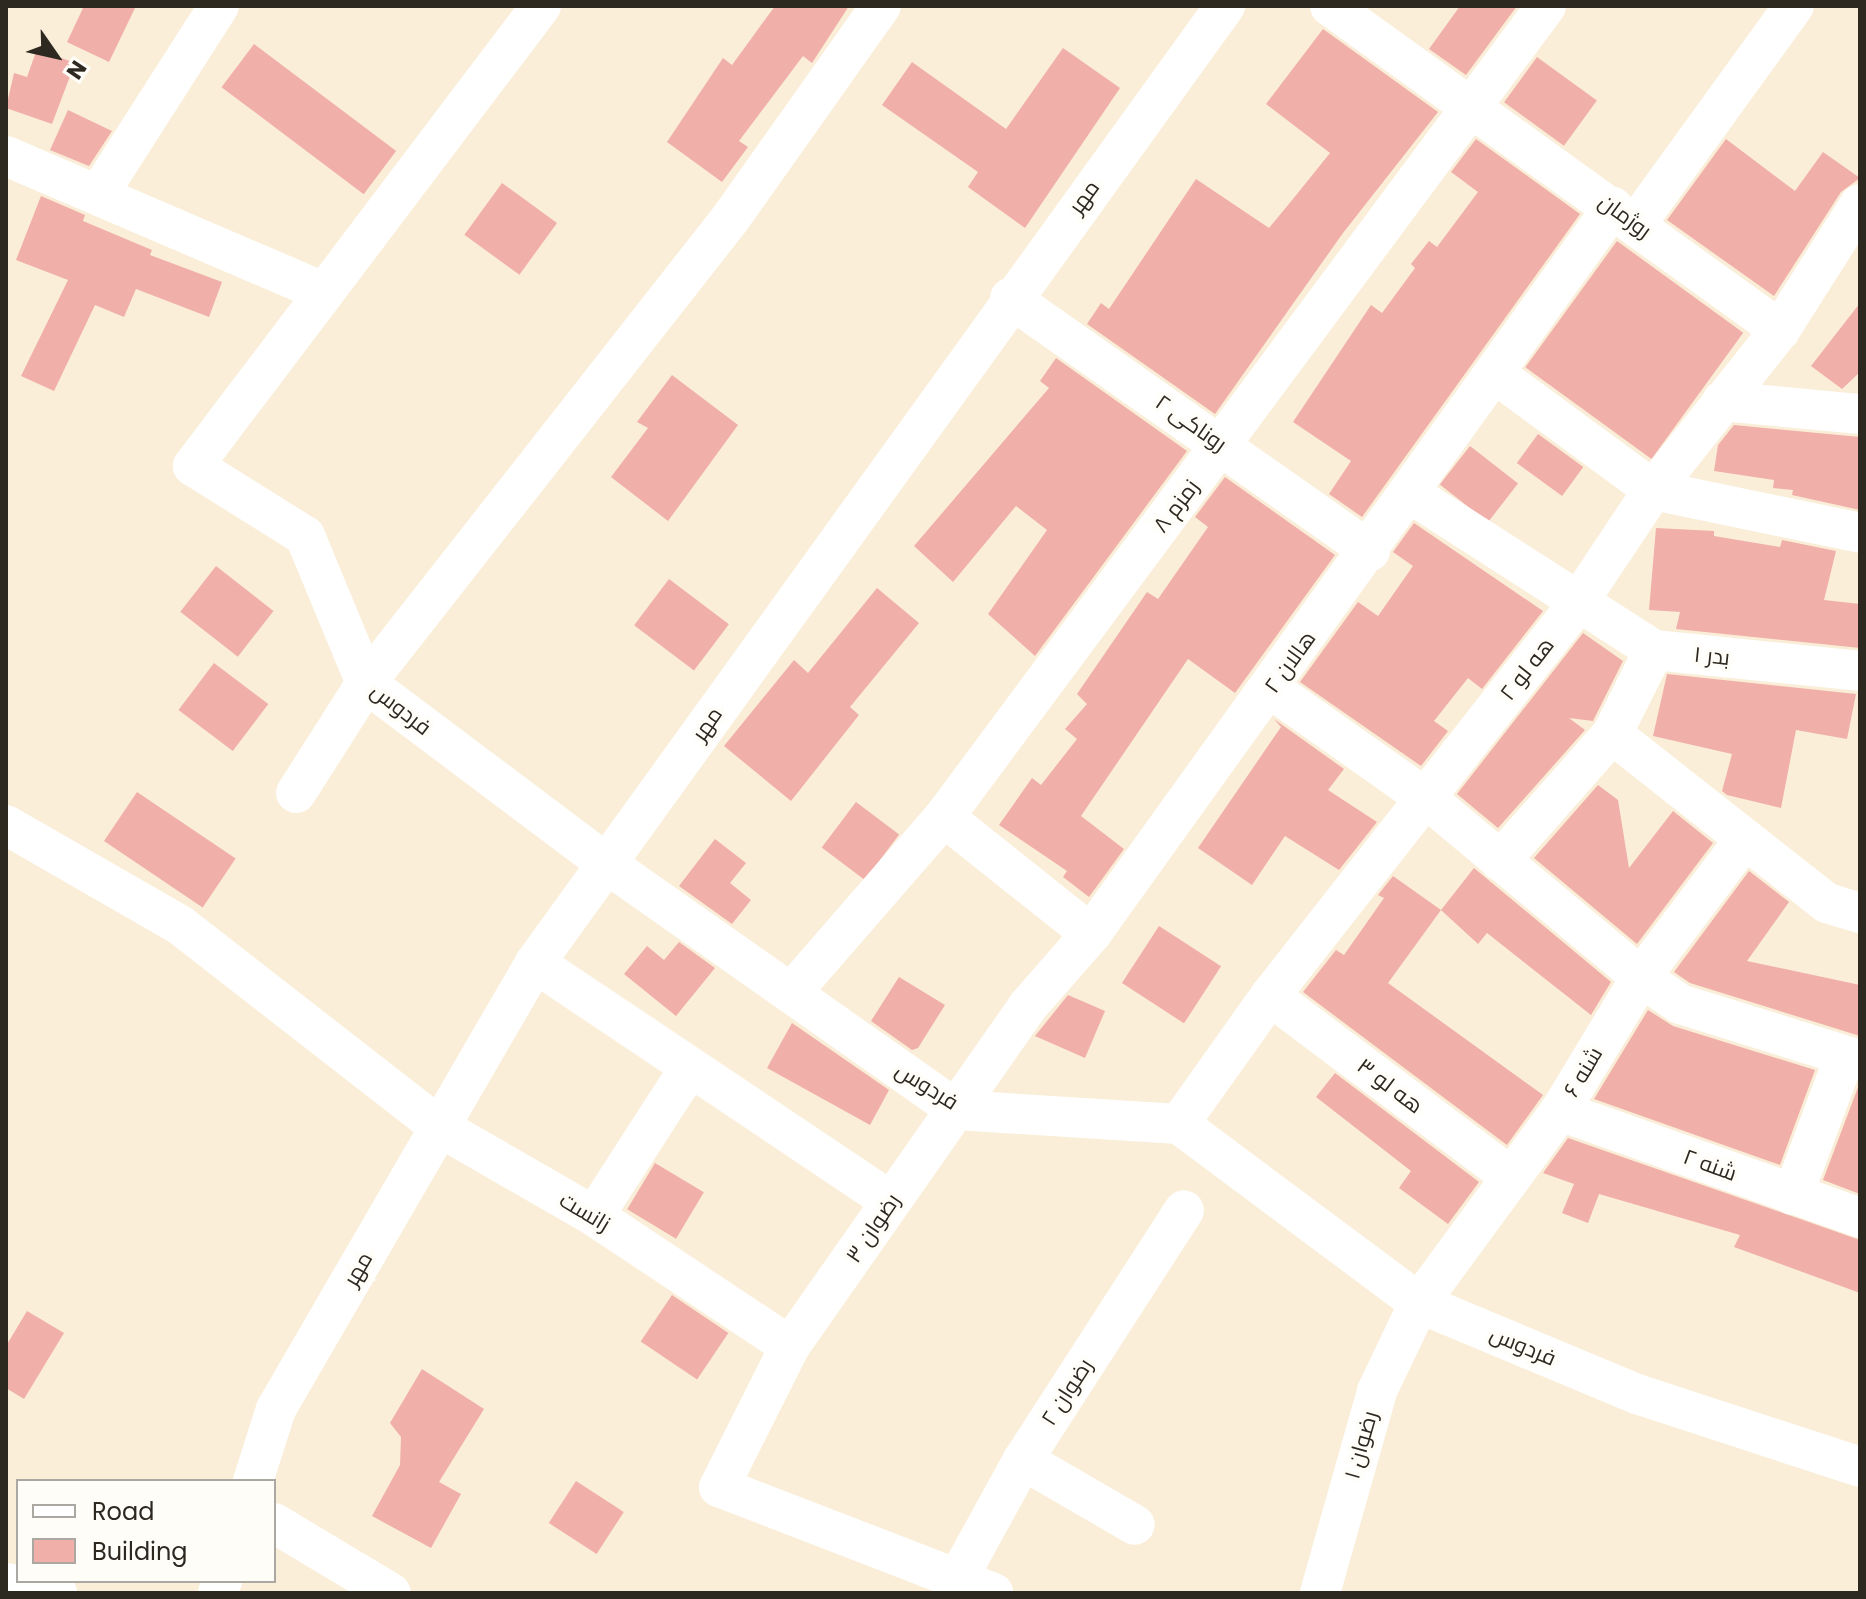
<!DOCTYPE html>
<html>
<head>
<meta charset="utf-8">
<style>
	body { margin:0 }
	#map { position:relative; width:1866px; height:1599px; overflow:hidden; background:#faeed8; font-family:Poppins,Cairo,sans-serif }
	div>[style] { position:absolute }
	.building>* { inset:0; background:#f1afaa; transform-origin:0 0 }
	.minor>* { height:40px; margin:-20px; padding:0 20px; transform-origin:20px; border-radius:20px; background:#fff }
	span { translate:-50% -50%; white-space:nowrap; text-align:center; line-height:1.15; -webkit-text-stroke:7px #fffdf8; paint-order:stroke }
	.street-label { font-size:22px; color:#2d2820 }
	.frame { position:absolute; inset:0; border:8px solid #2d2820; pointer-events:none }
	.legend { position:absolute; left:16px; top:1479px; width:260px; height:104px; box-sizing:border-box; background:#fffdf8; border:2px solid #aba8a2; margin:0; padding:10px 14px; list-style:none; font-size:24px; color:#2d2820 }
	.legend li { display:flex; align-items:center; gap:16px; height:40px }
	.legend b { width:40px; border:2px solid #aba8a2 }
	.north { position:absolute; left:16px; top:16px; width:80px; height:80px; -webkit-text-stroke:6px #fffdf8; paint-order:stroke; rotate:124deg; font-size:22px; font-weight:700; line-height:32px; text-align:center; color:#2d2820 }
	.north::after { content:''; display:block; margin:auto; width:28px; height:36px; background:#2d2820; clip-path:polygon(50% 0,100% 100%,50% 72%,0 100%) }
</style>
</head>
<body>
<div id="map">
	<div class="building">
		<i style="clip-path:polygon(84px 6px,136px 6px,109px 62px,67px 42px)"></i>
		<i style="clip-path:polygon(775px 6px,849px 6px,812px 63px,803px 56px,739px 141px,748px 147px,722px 182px,667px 142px,723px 58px,732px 65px)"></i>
		<i style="clip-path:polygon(1460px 6px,1517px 6px,1466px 75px,1429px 49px)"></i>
		<i style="clip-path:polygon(1323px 29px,1438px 112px,1343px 233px,1215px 414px,1087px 324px,1101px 303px,1109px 309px,1196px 179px,1269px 228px,1293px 199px,1330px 153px,1266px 104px)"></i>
		<i style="left:254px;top:44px;width:178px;height:54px;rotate:37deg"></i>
		<i style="clip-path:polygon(1063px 48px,1120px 88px,1025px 228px,968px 187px,978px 172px,882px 105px,912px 62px,1006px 129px)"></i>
		<i style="clip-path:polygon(37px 49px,75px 63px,52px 124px,6px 108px,14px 73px,27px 77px)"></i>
		<i style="left:1537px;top:57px;width:74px;height:56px;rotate:36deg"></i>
		<i style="clip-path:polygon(68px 110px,112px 131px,89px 166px,50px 150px)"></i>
		<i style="clip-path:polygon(1476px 139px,1580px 214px,1362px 517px,1329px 494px,1351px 461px,1293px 422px,1371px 305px,1382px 313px,1415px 268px,1411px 264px,1429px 241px,1437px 247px,1478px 192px,1451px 172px)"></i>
		<i style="clip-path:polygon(1726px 139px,1795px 191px,1823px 152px,1860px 178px,1841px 192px,1774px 296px,1667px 220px)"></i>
		<i style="left:502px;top:183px;width:68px;height:64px;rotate:36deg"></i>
		<i style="clip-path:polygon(41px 196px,85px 215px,83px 221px,152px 250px,150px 255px,222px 282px,209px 317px,136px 289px,124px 317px,95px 305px,54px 391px,21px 376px,68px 280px,16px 260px)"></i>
		<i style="left:1617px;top:241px;width:156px;height:156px;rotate:36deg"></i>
		<i style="clip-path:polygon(1860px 303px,1860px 372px,1842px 389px,1811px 366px)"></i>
		<i style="clip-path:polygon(1056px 358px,1187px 451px,1035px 656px,988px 614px,1047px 530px,1016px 506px,953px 582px,914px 546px,1049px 388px,1040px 381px)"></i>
		<i style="clip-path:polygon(672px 375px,738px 425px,668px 521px,611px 477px,648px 428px,637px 422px)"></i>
		<i style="clip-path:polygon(1734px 425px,1860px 437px,1860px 510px,1792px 495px,1793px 490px,1773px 488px,1774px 480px,1714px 471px,1718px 445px)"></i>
		<i style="left:1538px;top:434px;width:56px;height:36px;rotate:36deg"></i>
		<i style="left:1470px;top:446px;width:61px;height:49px;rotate:38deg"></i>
		<i style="clip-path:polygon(1225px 477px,1335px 555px,1235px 693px,1188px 659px,1081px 816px,1124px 849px,1089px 897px,1063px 877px,1067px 871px,999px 825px,1032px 778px,1041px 785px,1077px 739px,1065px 729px,1087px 704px,1077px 694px,1147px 592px,1158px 599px,1208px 527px,1195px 517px)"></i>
		<i style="clip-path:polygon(1414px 523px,1543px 611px,1482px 689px,1468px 678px,1434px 721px,1448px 731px,1421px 766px,1300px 682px,1358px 602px,1378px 616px,1413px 566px,1393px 552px)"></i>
		<i style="clip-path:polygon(1656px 528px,1714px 531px,1714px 536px,1780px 547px,1782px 540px,1836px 551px,1824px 600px,1860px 604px,1860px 648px,1676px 629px,1680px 612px,1649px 610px)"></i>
		<i style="left:216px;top:566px;width:73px;height:58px;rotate:38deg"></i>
		<i style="left:669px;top:579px;width:75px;height:58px;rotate:37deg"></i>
		<i style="clip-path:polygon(877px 588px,919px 623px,850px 707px,859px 715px,791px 801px,724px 746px,794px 660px,808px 673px)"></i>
		<i style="clip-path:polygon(1583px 633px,1623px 661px,1593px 721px,1569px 718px,1585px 730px,1498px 828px,1457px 794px)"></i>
		<i style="left:214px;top:663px;width:68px;height:59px;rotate:37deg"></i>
		<i style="clip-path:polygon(1667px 674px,1856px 694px,1847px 739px,1796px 730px,1781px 808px,1727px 795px,1722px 791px,1732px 754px,1653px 736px)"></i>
		<i style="clip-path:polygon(1274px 719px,1344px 769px,1328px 790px,1377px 822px,1339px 870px,1285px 836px,1252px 885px,1198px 848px,1281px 727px)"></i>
		<i style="clip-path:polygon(1598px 785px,1618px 800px,1629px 868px,1673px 811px,1713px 843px,1637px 944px,1534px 858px)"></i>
		<i style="left:137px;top:792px;width:119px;height:59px;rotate:34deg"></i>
		<i style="left:856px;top:802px;width:54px;height:57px;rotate:37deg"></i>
		<i style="clip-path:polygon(715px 839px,746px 863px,730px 883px,751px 900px,732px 924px,679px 886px)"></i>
		<i style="clip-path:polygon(1474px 868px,1611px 982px,1591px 1015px,1487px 933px,1478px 944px,1441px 910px)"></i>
		<i style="clip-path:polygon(1749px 871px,1789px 902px,1747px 961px,1860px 985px,1860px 1036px,1690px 983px,1674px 972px)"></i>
		<i style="clip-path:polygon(1393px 876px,1441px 910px,1388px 983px,1543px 1095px,1507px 1145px,1303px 992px,1336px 950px,1344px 955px,1384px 898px,1378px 895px)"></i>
		<i style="left:1159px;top:926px;width:74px;height:68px;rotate:33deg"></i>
		<i style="clip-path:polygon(679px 942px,715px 968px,676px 1016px,624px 974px,647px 946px,664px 960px)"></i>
		<i style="clip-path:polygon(899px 977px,945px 1005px,918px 1048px,912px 1050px,871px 1021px)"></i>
		<i style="clip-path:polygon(1068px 995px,1105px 1011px,1085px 1058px,1035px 1036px)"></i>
		<i style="clip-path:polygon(1648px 1010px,1673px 1026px,1815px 1070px,1780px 1165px,1594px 1099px)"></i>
		<i style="clip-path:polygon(792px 1023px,889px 1090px,870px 1125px,767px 1068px)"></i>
		<i style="clip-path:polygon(1335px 1073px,1479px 1182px,1448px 1224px,1399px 1188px,1411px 1171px,1316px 1097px)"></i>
		<i style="clip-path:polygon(1860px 1082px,1860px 1194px,1823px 1180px)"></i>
		<i style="clip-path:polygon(1568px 1138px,1860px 1240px,1860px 1293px,1734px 1247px,1740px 1235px,1599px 1194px,1588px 1223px,1562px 1213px,1574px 1184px,1543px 1173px)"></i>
		<i style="left:655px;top:1163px;width:57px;height:54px;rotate:31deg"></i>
		<i style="left:672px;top:1295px;width:68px;height:56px;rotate:34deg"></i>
		<i style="clip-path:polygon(27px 1311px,64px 1333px,24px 1399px,6px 1388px,6px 1346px)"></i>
		<i style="clip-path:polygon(422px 1369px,484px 1409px,439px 1482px,461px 1494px,431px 1548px,372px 1516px,400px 1465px,401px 1437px,390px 1423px)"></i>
		<i style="left:576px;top:1481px;width:57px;height:50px;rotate:33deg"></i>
	</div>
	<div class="minor">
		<i style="left:541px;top:6px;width:577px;rotate:127.11deg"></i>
		<i style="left:193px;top:466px;width:132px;rotate:32deg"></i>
		<i style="left:305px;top:536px;width:159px;rotate:67.5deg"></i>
		<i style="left:366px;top:683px;width:301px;rotate:36.9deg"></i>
		<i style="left:607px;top:864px;width:428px;rotate:35.1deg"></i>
		<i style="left:957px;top:1110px;width:222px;rotate:3.6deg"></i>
		<i style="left:1179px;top:1124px;width:299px;rotate:36.7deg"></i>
		<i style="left:1419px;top:1303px;width:236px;rotate:22.7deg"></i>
		<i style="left:1637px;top:1394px;width:235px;rotate:18.1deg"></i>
		<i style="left:1330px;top:6px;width:555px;rotate:35.75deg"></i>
		<i style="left:6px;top:156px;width:346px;rotate:23.2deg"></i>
		<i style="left:98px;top:195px;width:224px;rotate:-57.4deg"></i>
		<i style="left:1636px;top:224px;width:269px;rotate:-54.1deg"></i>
		<i style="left:1010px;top:298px;width:440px;rotate:35.1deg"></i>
		<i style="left:1494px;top:373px;width:197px;rotate:36.3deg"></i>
		<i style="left:1653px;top:490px;width:211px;rotate:11.7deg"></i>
		<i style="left:1722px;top:401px;width:139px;rotate:5.4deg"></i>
		<i style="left:1411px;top:494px;width:289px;rotate:32.7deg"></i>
		<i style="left:1654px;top:650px;width:207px;rotate:5.8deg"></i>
		<i style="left:1271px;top:689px;width:191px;rotate:35.2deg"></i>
		<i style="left:1427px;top:799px;width:278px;rotate:39.8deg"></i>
		<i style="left:1641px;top:977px;width:47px;rotate:34.7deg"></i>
		<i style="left:1680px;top:1004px;width:189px;rotate:17.3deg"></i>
		<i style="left:1612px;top:734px;width:273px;rotate:38.2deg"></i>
		<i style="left:1827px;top:903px;width:34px;rotate:17deg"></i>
		<i style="left:296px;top:793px;width:130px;rotate:-57.5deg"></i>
		<i style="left:366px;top:683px;width:590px;rotate:-51.89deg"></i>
		<i style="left:730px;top:219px;width:261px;rotate:-54.7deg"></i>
		<i style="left:944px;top:817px;width:188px;rotate:38.5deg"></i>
		<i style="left:6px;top:825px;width:201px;rotate:29.9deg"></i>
		<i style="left:180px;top:925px;width:331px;rotate:37.9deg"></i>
		<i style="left:441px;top:1128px;width:177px;rotate:29.9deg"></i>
		<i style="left:594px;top:1216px;width:235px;rotate:33.6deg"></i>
		<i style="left:790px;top:1346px;width:158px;rotate:116.7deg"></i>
		<i style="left:719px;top:1487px;width:294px;rotate:21.1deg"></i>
		<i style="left:1500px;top:861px;width:169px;rotate:-48.6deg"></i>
		<i style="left:1612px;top:734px;width:94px;rotate:-63.4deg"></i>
		<i style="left:535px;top:963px;width:427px;rotate:33.8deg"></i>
		<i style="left:791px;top:993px;width:233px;rotate:-49deg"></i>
		<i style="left:944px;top:817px;width:1010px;rotate:-53.41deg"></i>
		<i style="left:1270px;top:996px;width:301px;rotate:36.9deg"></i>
		<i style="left:1560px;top:1111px;width:319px;rotate:19.6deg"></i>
		<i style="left:1179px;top:1124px;width:157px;rotate:-54.6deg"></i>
		<i style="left:1270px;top:996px;width:498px;rotate:-51.9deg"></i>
		<i style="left:1577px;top:604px;width:137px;rotate:-56.3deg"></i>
		<i style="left:1653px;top:490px;width:204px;rotate:-51.6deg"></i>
		<i style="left:1780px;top:330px;width:149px;rotate:-57.6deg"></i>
		<i style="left:1793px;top:1195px;width:148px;rotate:-69.5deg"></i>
		<i style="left:594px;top:1216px;width:177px;rotate:-57.2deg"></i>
		<i style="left:790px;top:1346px;width:414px;rotate:-55deg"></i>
		<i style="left:1027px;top:1007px;width:97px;rotate:-48.8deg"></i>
		<i style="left:1091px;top:934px;width:895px;rotate:-54.32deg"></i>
		<i style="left:1023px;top:1460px;width:129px;rotate:30.1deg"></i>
		<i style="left:253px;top:1481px;width:76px;rotate:-72.3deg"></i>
		<i style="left:276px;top:1409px;width:516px;rotate:-59.86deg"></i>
		<i style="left:535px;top:963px;width:1180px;rotate:-54.21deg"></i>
		<i style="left:274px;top:1523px;width:136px;rotate:30.9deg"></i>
		<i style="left:958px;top:1578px;width:135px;rotate:-61.2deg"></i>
		<i style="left:1023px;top:1460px;width:297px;rotate:-57.2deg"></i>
		<i style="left:6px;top:1583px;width:52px;rotate:11.1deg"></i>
		<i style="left:218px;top:1593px;width:13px;rotate:-72deg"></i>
		<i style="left:1320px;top:1593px;width:210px;rotate:-74.2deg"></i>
		<i style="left:1377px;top:1391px;width:98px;rotate:-64.5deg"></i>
		<i style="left:1419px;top:1303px;width:238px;rotate:-53.7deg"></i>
		<i style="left:1560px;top:1111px;width:157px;rotate:-58.8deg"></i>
		<i style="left:1641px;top:977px;width:173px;rotate:-53deg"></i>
	</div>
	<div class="street-label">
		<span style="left:1084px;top:197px;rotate:-54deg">مهر</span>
		<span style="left:1625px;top:216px;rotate:36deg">روژمان</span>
		<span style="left:1191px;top:423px;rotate:35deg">روناکی ۲</span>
		<span style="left:1176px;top:506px;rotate:-53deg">زمزم ۸</span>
		<span style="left:1712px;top:656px;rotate:6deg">بدر ۱</span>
		<span style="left:1290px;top:662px;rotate:-54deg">هالان ۲</span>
		<span style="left:1527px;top:669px;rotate:-52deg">هه لو ۲</span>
		<span style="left:401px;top:709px;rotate:38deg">فردوس</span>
		<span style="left:707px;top:724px;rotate:-55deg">مهر</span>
		<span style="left:1583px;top:1072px;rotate:-59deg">شنه ۶</span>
		<span style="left:927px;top:1086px;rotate:32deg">فردوس</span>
		<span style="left:1390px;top:1086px;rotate:37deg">هه لو ۳</span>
		<span style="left:1710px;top:1165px;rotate:20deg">شنه ۲</span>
		<span style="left:585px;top:1212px;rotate:31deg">زانست</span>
		<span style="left:873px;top:1228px;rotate:-56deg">رضوان ۳</span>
		<span style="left:358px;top:1269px;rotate:-60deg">مهر</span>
		<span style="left:1523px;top:1346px;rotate:23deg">فردوس</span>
		<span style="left:1067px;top:1392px;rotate:-57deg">رضوان ۲</span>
		<span style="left:1361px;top:1445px;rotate:-74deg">رضوان ۱</span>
	</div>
	<div class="frame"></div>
	<ul class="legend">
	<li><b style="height:10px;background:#fff"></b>Road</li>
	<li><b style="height:22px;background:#f1afaa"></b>Building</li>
	</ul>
	<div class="north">N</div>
</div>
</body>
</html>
